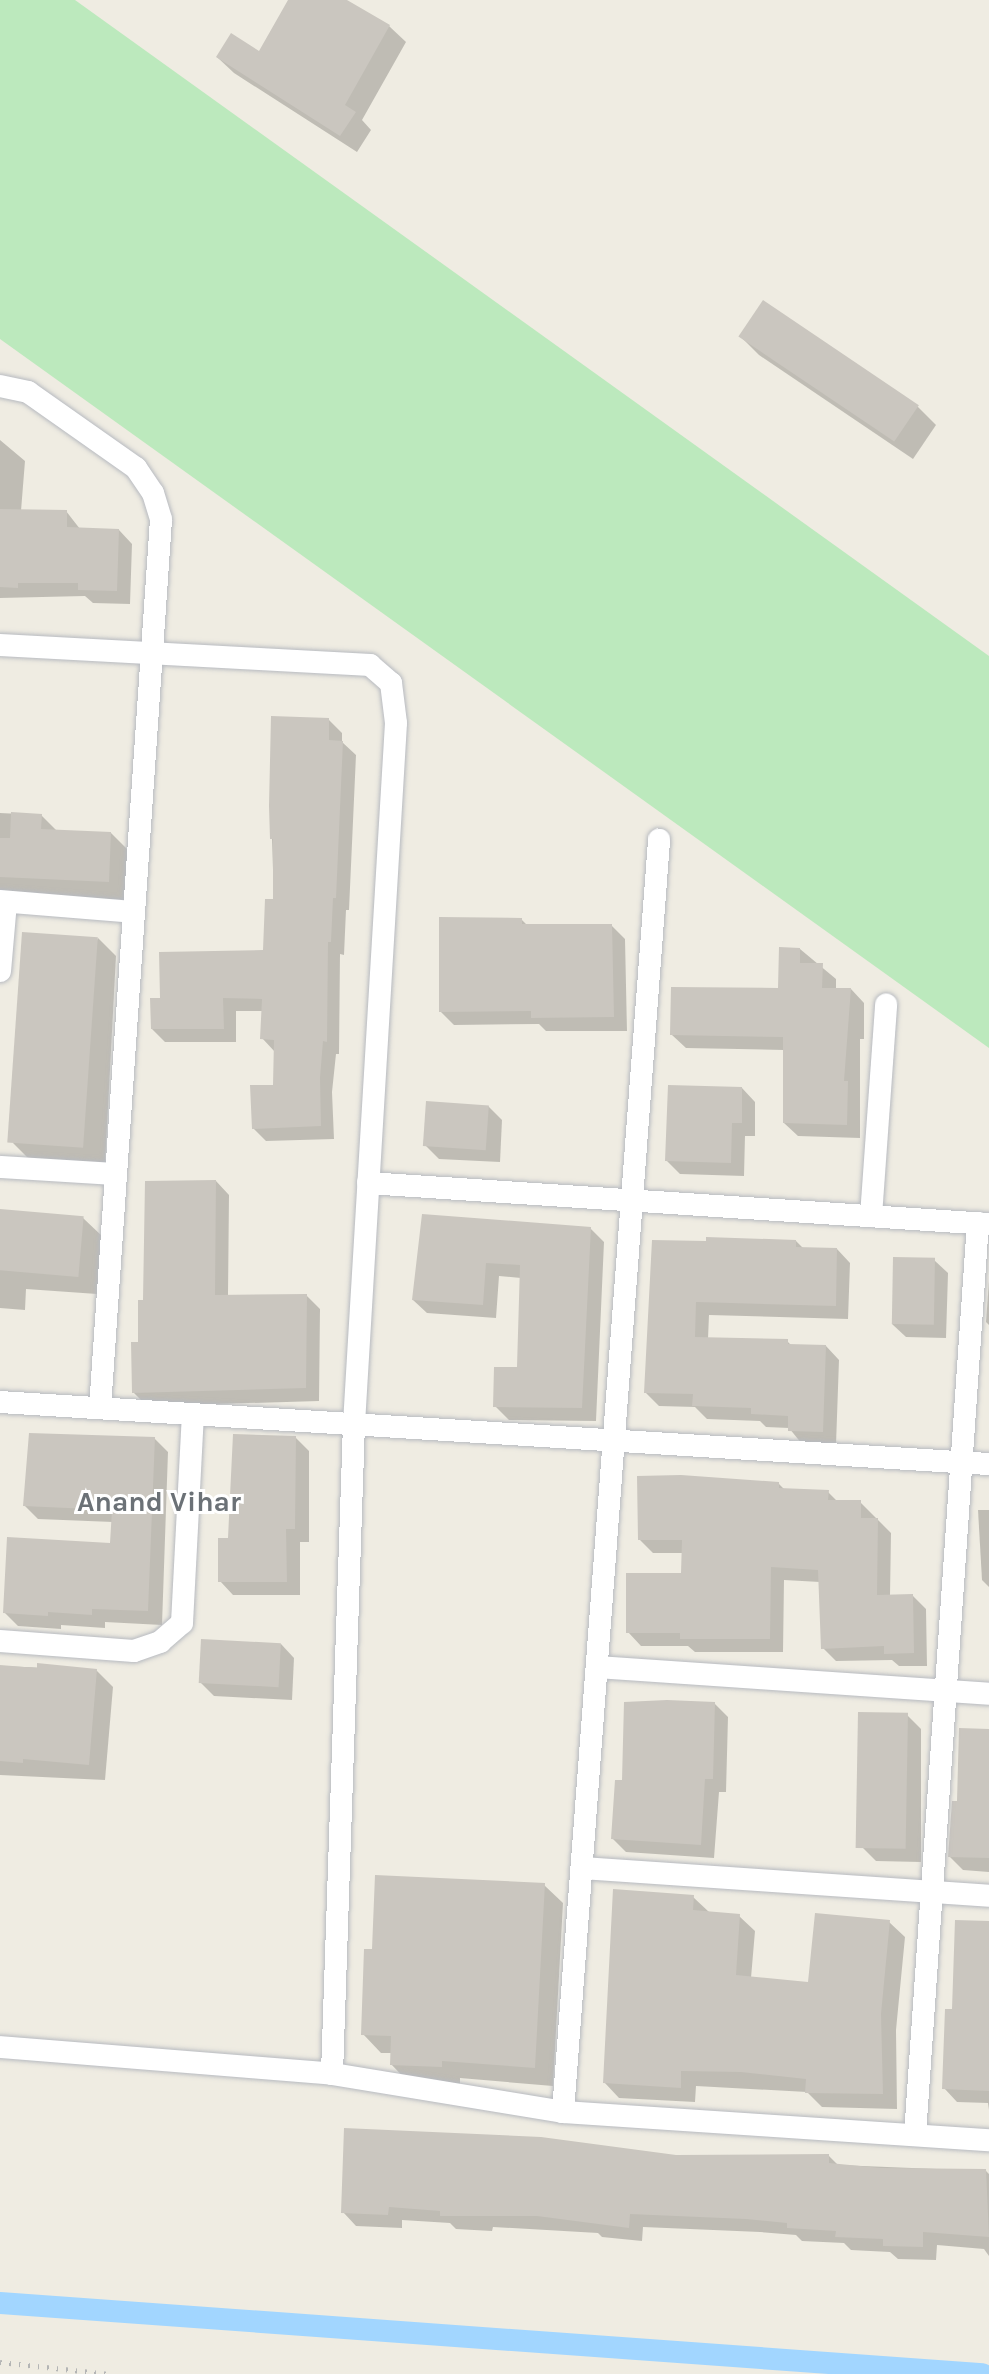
<!DOCTYPE html>
<html>
<head>
<meta charset="utf-8">
<style>
	body { margin:0 }
	#map { position:relative; width:989px; height:2374px; overflow:hidden; background:#efece2; font-family:Karla,sans-serif }
	div>[style] { position:absolute }
	.green>* { inset:0; background:#bce9bd }
	.shadow>* { inset:0; background:#0003 }
	.canal>* { height:22px; margin:-11px; padding:0 11px; transform-origin:11px; border-radius:11px; background:#a2d6ff }
	.building>* { inset:0; background:#cac6bf; transform-origin:0 0 }
	.roads { filter:drop-shadow(0 0 2px #b7bac0) drop-shadow(0 0 2px #b7bac0) }
	.minor>* { height:22px; margin:-11px; padding:0 11px; transform-origin:11px; border-radius:11px; background:#fff }
	.rail>* { height:4.5px; margin-top:-2.25px; transform-origin:0; background:repeating-linear-gradient(90deg,#b4b5b5 0 1.5px,transparent 0 9.5px) }
	span { translate:-50% -50%; white-space:nowrap; text-align:center; line-height:1.15; -webkit-text-stroke:6px #fff; paint-order:stroke }
	.district-label { font-size:28px; color:#6b7176; font-weight:700 }
</style>
</head>
<body>
<div id="map">
	<div class="green">
		<i style="clip-path:polygon(0 0,75px 0,989px 656px,989px 1048px,0 339px)"></i>
	</div>
	<div class="shadow">
		<i style="clip-path:polygon(289px 0,344px 0,389px 26px,406px 42px,362px 120px,371px 130px,357px 152px,234px 73px,217px 57px,260px 53px)"></i>
		<i style="clip-path:polygon(764px 302px,918px 407px,936px 425px,913px 459px,759px 355px,741px 337px)"></i>
		<i style="clip-path:polygon(0 440px,25px 461px,21px 511px,66px 511px,80px 529px,119px 530px,132px 544px,130px 604px,93px 603px,85px 596px,0 598px)"></i>
		<i style="clip-path:polygon(329px 720px,342px 733px,342px 742px,356px 755px,349px 910px,346px 910px,344px 955px,340px 954px,339px 1054px,336px 1054px,332px 1092px,334px 1139px,266px 1141px,253px 1128px,274px 1086px,275px 1052px,262px 1038px,263px 1011px,236px 1011px,236px 1042px,165px 1042px,152px 1029px,161px 999px,264px 952px,274px 901px,272px 839px)"></i>
		<i style="clip-path:polygon(0 813px,41px 815px,57px 831px,111px 833px,129px 851px,127px 900px,0 894px)"></i>
		<i style="clip-path:polygon(521px 919px,527px 925px,611px 925px,625px 939px,627px 1031px,546px 1031px,539px 1024px,454px 1025px,440px 1011px)"></i>
		<i style="clip-path:polygon(98px 938px,116px 956px,105px 1165px,31px 1161px,13px 1143px)"></i>
		<i style="clip-path:polygon(800px 949px,836px 979px,836px 989px,851px 989px,864px 1003px,864px 1039px,860px 1039px,860px 1138px,798px 1136px,784px 1123px,784px 1050px,686px 1048px,672px 1035px,780px 990px)"></i>
		<i style="clip-path:polygon(742px 1088px,755px 1102px,755px 1136px,745px 1136px,744px 1176px,680px 1174px,667px 1161px)"></i>
		<i style="clip-path:polygon(488px 1106px,502px 1120px,500px 1162px,439px 1159px,425px 1145px)"></i>
		<i style="clip-path:polygon(216px 1181px,229px 1195px,228px 1296px,306px 1295px,320px 1309px,319px 1401px,147px 1406px,133px 1392px,140px 1343px)"></i>
		<i style="clip-path:polygon(0 1211px,83px 1218px,102px 1236px,97px 1294px,26px 1289px,25px 1310px,0 1308px)"></i>
		<i style="clip-path:polygon(423px 1216px,590px 1228px,604px 1242px,596px 1421px,509px 1420px,495px 1406px,518px 1369px,521px 1278px,499px 1276px,496px 1318px,427px 1313px,413px 1300px)"></i>
		<i style="clip-path:polygon(653px 1241px,796px 1241px,803px 1248px,837px 1249px,850px 1263px,848px 1319px,709px 1315px,708px 1339px,787px 1341px,792px 1346px,826px 1346px,839px 1360px,836px 1445px,802px 1444px,789px 1428px,766px 1427px,760px 1421px,707px 1419px,695px 1407px,659px 1406px,646px 1393px)"></i>
		<i style="clip-path:polygon(934px 1260px,948px 1273px,946px 1338px,906px 1337px,892px 1324px)"></i>
		<i style="clip-path:polygon(989px 1281px,989px 1325px,986px 1322px)"></i>
		<i style="clip-path:polygon(295px 1437px,309px 1451px,309px 1542px,300px 1542px,300px 1595px,233px 1595px,220px 1581px,230px 1540px)"></i>
		<i style="clip-path:polygon(154px 1438px,168px 1452px,162px 1625px,105px 1622px,105px 1628px,61px 1625px,61px 1629px,18px 1626px,4px 1612px,112px 1545px,113px 1522px,38px 1519px,25px 1506px)"></i>
		<i style="clip-path:polygon(779px 1484px,784px 1489px,828px 1492px,838px 1502px,860px 1502px,891px 1533px,890px 1596px,913px 1596px,926px 1609px,927px 1666px,899px 1666px,892px 1660px,836px 1661px,823px 1648px,820px 1582px,784px 1580px,783px 1652px,695px 1652px,688px 1646px,641px 1646px,628px 1632px,683px 1575px,683px 1553px,653px 1553px,640px 1540px)"></i>
		<i style="clip-path:polygon(978px 1510px,989px 1510px,989px 1587px,982px 1580px)"></i>
		<i style="clip-path:polygon(281px 1644px,294px 1658px,292px 1700px,214px 1696px,200px 1682px)"></i>
		<i style="clip-path:polygon(0 1666px,96px 1670px,113px 1687px,105px 1780px,0 1775px)"></i>
		<i style="clip-path:polygon(714px 1703px,728px 1717px,726px 1792px,719px 1792px,714px 1858px,626px 1852px,612px 1838px,623px 1782px)"></i>
		<i style="clip-path:polygon(907px 1715px,921px 1729px,921px 1862px,876px 1861px,862px 1847px)"></i>
		<i style="clip-path:polygon(989px 1730px,989px 1872px,963px 1870px,949px 1856px,958px 1803px)"></i>
		<i style="clip-path:polygon(544px 1885px,563px 1903px,553px 2086px,460px 2078px,460px 2085px,409px 2083px,391px 2064px,392px 2053px,381px 2053px,363px 2034px,373px 1951px)"></i>
		<i style="clip-path:polygon(693px 1897px,709px 1912px,739px 1916px,755px 1931px,751px 1978px,810px 1984px,889px 1922px,905px 1937px,896px 2030px,897px 2109px,822px 2107px,807px 2092px,696px 2086px,695px 2102px,619px 2098px,604px 2082px)"></i>
		<i style="clip-path:polygon(989px 1923px,989px 2110px,988px 2103px,957px 2102px,944px 2088px,954px 2011px)"></i>
		<i style="clip-path:polygon(676px 2156px,829px 2156px,838px 2165px,986px 2171px,989px 2174px,989px 2256px,984px 2249px,937px 2245px,936px 2260px,898px 2259px,890px 2252px,851px 2250px,844px 2243px,802px 2241px,796px 2235px,760px 2232px,643px 2227px,642px 2241px,602px 2237px,598px 2233px,493px 2227px,492px 2231px,456px 2229px,450px 2223px,402px 2220px,402px 2228px,356px 2226px,343px 2212px)"></i>
	</div>
	<div class="canal">
		<i style="left:0;top:2303px;width:985px;rotate:4.14deg"></i>
	</div>
	<div class="building">
		<i style="clip-path:polygon(288px 0,347px 0,390px 25px,345px 105px,356px 112px,340px 136px,216px 57px,231px 33px,259px 51px)"></i>
		<i style="left:763px;top:300px;width:188px;height:44px;rotate:34deg"></i>
		<i style="clip-path:polygon(0 509px,67px 510px,67px 527px,119px 529px,117px 591px,78px 590px,78px 583px,18px 583px,18px 588px,0 587px)"></i>
		<i style="clip-path:polygon(271px 716px,329px 718px,329px 740px,343px 741px,336px 898px,333px 898px,331px 942px,328px 942px,327px 1042px,323px 1041px,320px 1078px,321px 1126px,252px 1129px,250px 1085px,273px 1085px,274px 1040px,260px 1039px,262px 999px,223px 998px,224px 1029px,151px 1029px,150px 998px,160px 998px,159px 952px,263px 950px,265px 899px,273px 899px,273px 839px,270px 839px,269px 806px)"></i>
		<i style="clip-path:polygon(11px 812px,42px 814px,41px 829px,111px 832px,109px 882px,0 877px,0 838px,10px 838px)"></i>
		<i style="clip-path:polygon(439px 917px,522px 918px,522px 924px,612px 924px,614px 1017px,531px 1018px,531px 1011px,439px 1012px)"></i>
		<i style="left:22px;top:932px;width:76px;height:211px;rotate:4deg"></i>
		<i style="clip-path:polygon(779px 947px,800px 948px,800px 963px,823px 963px,822px 988px,851px 988px,844px 1081px,848px 1081px,847px 1125px,783px 1123px,783px 1037px,670px 1035px,671px 987px,778px 988px)"></i>
		<i style="clip-path:polygon(668px 1085px,742px 1087px,742px 1123px,732px 1123px,731px 1163px,665px 1161px)"></i>
		<i style="left:426px;top:1101px;width:63px;height:45px;rotate:4deg"></i>
		<i style="clip-path:polygon(216px 1180px,215px 1295px,307px 1294px,306px 1388px,132px 1393px,131px 1342px,138px 1342px,138px 1300px,143px 1300px,145px 1181px)"></i>
		<i style="left:0;top:1209px;width:84px;height:61px;rotate:5deg"></i>
		<i style="clip-path:polygon(422px 1214px,591px 1227px,582px 1408px,493px 1407px,494px 1367px,517px 1367px,520px 1265px,486px 1263px,483px 1305px,412px 1300px)"></i>
		<i style="clip-path:polygon(706px 1237px,796px 1240px,796px 1247px,837px 1248px,836px 1306px,696px 1302px,695px 1337px,788px 1339px,788px 1344px,826px 1345px,823px 1432px,788px 1431px,788px 1416px,751px 1414px,751px 1408px,692px 1406px,693px 1394px,644px 1393px,652px 1240px,706px 1241px)"></i>
		<i style="left:893px;top:1257px;width:42px;height:67px;rotate:1deg"></i>
		<i style="clip-path:polygon(29px 1433px,155px 1437px,148px 1611px,92px 1609px,92px 1615px,48px 1612px,48px 1616px,3px 1613px,7px 1537px,110px 1543px,112px 1510px,23px 1506px)"></i>
		<i style="clip-path:polygon(233px 1434px,296px 1436px,295px 1529px,286px 1529px,287px 1582px,218px 1582px,218px 1538px,228px 1538px)"></i>
		<i style="clip-path:polygon(681px 1475px,779px 1482px,779px 1488px,829px 1490px,828px 1500px,861px 1500px,861px 1518px,878px 1518px,877px 1595px,913px 1594px,914px 1653px,884px 1654px,884px 1646px,821px 1649px,818px 1570px,771px 1567px,770px 1639px,680px 1639px,680px 1633px,626px 1633px,626px 1573px,681px 1573px,682px 1540px,638px 1540px,637px 1476px)"></i>
		<i style="left:201px;top:1639px;width:80px;height:44px;rotate:3deg"></i>
		<i style="clip-path:polygon(37px 1663px,97px 1669px,89px 1765px,23px 1759px,23px 1763px,0 1761px,0 1665px,37px 1668px)"></i>
		<i style="clip-path:polygon(667px 1700px,715px 1702px,713px 1779px,705px 1779px,701px 1845px,611px 1839px,615px 1780px,622px 1780px,624px 1702px)"></i>
		<i style="left:858px;top:1712px;width:50px;height:136px;rotate:1deg"></i>
		<i style="clip-path:polygon(959px 1728px,989px 1729px,989px 1858px,948px 1857px,952px 1801px,957px 1801px)"></i>
		<i style="clip-path:polygon(375px 1875px,545px 1883px,535px 2068px,442px 2061px,442px 2067px,390px 2065px,391px 2036px,361px 2035px,364px 1949px,372px 1949px)"></i>
		<i style="clip-path:polygon(613px 1889px,694px 1895px,693px 1910px,740px 1914px,736px 1975px,808px 1982px,815px 1913px,890px 1920px,881px 2014px,883px 2094px,805px 2093px,806px 2079px,741px 2072px,681px 2071px,681px 2088px,603px 2083px)"></i>
		<i style="clip-path:polygon(955px 1920px,989px 1921px,989px 2091px,942px 2089px,945px 2009px,952px 2009px)"></i>
		<i style="clip-path:polygon(344px 2128px,541px 2137px,676px 2155px,829px 2154px,829px 2163px,881px 2168px,986px 2169px,989px 2237px,923px 2232px,923px 2247px,883px 2246px,883px 2239px,835px 2237px,836px 2231px,787px 2228px,787px 2223px,746px 2219px,630px 2214px,629px 2228px,537px 2216px,440px 2216px,440px 2211px,389px 2207px,388px 2215px,341px 2213px)"></i>
	</div>
	<div class="roads">
		<div class="minor">
			<i style="left:0;top:386px;width:29px;rotate:12deg"></i>
			<i style="left:28px;top:392px;width:132px;rotate:35.1deg"></i>
			<i style="left:136px;top:468px;width:30px;rotate:56deg"></i>
			<i style="left:153px;top:493px;width:28px;rotate:73deg"></i>
			<i style="left:161px;top:520px;width:890px;rotate:93.93deg"></i>
			<i style="left:0;top:645px;width:371px;rotate:3.1deg"></i>
			<i style="left:370px;top:665px;width:28px;rotate:41deg"></i>
			<i style="left:391px;top:683px;width:40px;rotate:82.9deg"></i>
			<i style="left:396px;top:723px;width:702px;rotate:93.43deg"></i>
			<i style="left:354px;top:1424px;width:650px;rotate:91.94deg"></i>
			<i style="left:0;top:901px;width:133px;rotate:4.7deg"></i>
			<i style="left:0;top:971px;width:69px;rotate:-85deg"></i>
			<i style="left:0;top:1167px;width:116px;rotate:3.5deg"></i>
			<i style="left:368px;top:1183px;width:622px;rotate:3.78deg"></i>
			<i style="left:871px;top:1216px;width:212px;rotate:-85.9deg"></i>
			<i style="left:0;top:1402px;width:991px;rotate:3.59deg"></i>
			<i style="left:0;top:1641px;width:134px;rotate:4.3deg"></i>
			<i style="left:134px;top:1651px;width:28px;rotate:-19deg"></i>
			<i style="left:160px;top:1642px;width:29px;rotate:-41deg"></i>
			<i style="left:182px;top:1623px;width:209px;rotate:-87deg"></i>
			<i style="left:597px;top:1667px;width:393px;rotate:3.9deg"></i>
			<i style="left:582px;top:1868px;width:408px;rotate:3.9deg"></i>
			<i style="left:0;top:2047px;width:333px;rotate:4.6deg"></i>
			<i style="left:332px;top:2074px;width:234px;rotate:9.3deg"></i>
			<i style="left:563px;top:2112px;width:427px;rotate:3.8deg"></i>
			<i style="left:563px;top:2112px;width:1276px;rotate:-85.68deg"></i>
			<i style="left:915px;top:2135px;width:914px;rotate:-86.05deg"></i>
		</div>
	</div>
	<div class="rail">
		<i style="left:0;top:2362px;width:110px;rotate:6.3deg"></i>
	</div>
	<div class="district-label">
		<span style="left:159px;top:1502px">Anand Vihar</span>
	</div>
</div>
</body>
</html>
